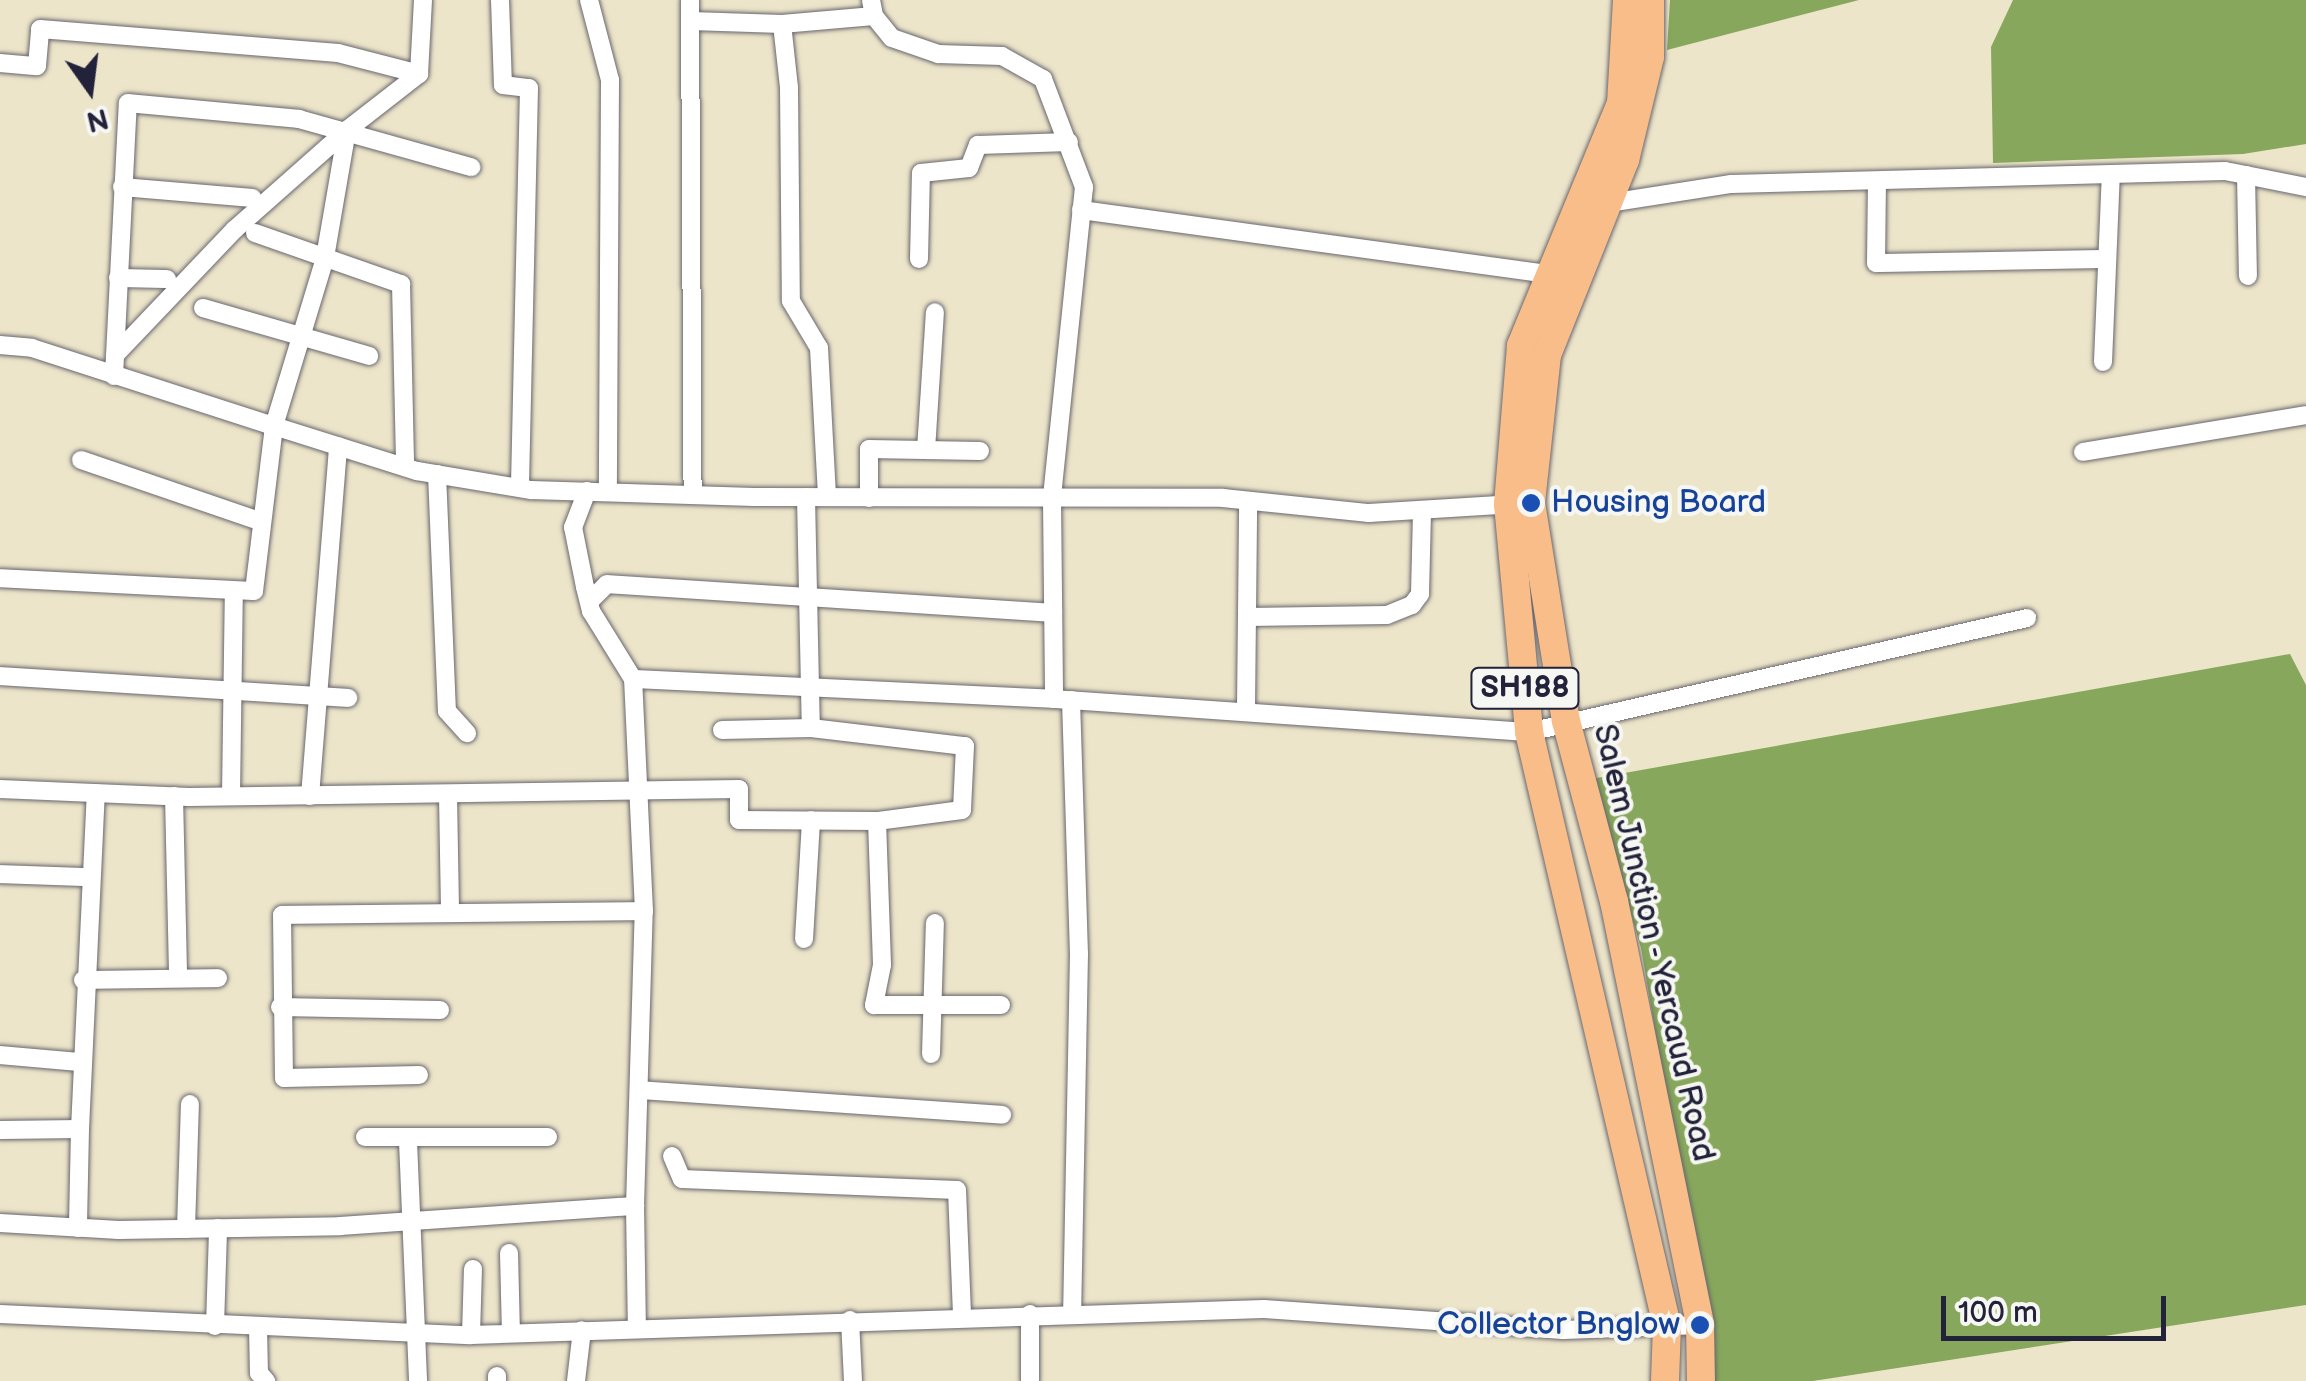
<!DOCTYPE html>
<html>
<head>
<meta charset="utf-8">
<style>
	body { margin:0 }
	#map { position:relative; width:2306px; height:1381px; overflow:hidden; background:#ece5ca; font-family:"Balsamiq Sans",sans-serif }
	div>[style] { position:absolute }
	.forest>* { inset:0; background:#87a85c }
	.roads { filter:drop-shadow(0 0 2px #69666d) drop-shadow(0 0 2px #69666d) }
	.street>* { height:18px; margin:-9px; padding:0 9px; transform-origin:9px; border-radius:9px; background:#fff }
	.primary>* { height:28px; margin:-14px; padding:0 14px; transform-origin:14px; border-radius:14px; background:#f8bd89 }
	.dots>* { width:28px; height:28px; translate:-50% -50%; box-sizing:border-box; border:5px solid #f6f6f2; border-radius:50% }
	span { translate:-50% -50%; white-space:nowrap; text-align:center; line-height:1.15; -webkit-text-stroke:8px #f6f6f2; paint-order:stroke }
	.shield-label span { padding:2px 8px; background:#f6f6f2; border:2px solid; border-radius:8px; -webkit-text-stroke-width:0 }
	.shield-label { font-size:30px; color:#22223b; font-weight:700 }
	.transit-label { font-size:32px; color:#164399 }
	.left { translate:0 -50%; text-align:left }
	.right { translate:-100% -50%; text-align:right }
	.street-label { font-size:32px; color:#22223b }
	.north { position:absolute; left:40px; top:40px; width:100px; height:100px; -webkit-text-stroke:8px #f6f6f2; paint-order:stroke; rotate:166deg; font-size:28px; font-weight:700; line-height:40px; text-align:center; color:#22223b }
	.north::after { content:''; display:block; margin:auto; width:35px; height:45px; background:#22223b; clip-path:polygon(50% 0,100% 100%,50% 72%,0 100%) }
	.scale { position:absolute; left:1941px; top:1296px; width:225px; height:45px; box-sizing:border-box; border:5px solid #22223b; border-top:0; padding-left:12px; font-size:30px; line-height:35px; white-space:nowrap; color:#22223b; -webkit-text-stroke:8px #f6f6f2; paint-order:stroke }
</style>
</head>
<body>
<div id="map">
	<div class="forest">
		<i style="clip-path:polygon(1670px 0,1859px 0,1667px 50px)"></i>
		<i style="clip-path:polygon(2013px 0,2306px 0,2306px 144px,2243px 154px,1993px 163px,1991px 47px)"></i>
		<i style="clip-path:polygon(2290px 654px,2306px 685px,2306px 1305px,1813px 1381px,1715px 1381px,1641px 948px,1591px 779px)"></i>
	</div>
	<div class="roads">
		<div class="street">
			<i style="left:500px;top:0;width:85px;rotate:88deg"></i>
			<i style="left:503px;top:85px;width:26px;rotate:7deg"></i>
			<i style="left:529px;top:88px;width:400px;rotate:91.3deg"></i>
			<i style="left:589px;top:0;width:83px;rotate:75.3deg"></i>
			<i style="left:610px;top:80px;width:412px;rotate:90.3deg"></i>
			<i style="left:690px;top:0;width:495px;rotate:89.7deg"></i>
			<i style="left:871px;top:0;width:16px;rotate:79deg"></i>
			<i style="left:874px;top:16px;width:28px;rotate:51deg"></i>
			<i style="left:892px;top:38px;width:49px;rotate:19.2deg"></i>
			<i style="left:938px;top:54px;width:64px;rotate:1.8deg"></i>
			<i style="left:1002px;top:56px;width:47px;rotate:29.3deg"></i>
			<i style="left:1043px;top:79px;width:116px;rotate:69.2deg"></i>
			<i style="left:1084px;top:187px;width:314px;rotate:95.9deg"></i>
			<i style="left:1052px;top:499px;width:200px;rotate:89.4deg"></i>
			<i style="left:1054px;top:699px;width:476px;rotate:4deg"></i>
			<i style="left:1529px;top:732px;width:511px;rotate:-12.89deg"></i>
			<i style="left:691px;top:21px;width:91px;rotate:1.9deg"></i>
			<i style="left:782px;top:24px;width:63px;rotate:83.7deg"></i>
			<i style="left:789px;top:87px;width:214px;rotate:89.5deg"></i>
			<i style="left:791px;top:301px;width:55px;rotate:59.2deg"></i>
			<i style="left:819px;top:348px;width:149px;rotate:86.9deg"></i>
			<i style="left:782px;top:24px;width:92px;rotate:-5deg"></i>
			<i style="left:0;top:63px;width:37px;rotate:5deg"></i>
			<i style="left:37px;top:66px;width:37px;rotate:-85deg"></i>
			<i style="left:40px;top:29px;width:299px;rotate:4.6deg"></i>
			<i style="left:338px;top:53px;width:84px;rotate:14.5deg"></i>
			<i style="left:419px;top:74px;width:91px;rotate:142.1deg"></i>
			<i style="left:347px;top:130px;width:130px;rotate:99.8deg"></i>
			<i style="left:325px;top:258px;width:176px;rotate:106.9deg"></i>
			<i style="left:274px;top:426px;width:150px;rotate:17.5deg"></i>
			<i style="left:417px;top:471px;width:116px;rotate:9.5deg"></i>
			<i style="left:531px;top:490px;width:223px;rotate:1.8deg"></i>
			<i style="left:754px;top:497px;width:469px;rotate:0.1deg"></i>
			<i style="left:1223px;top:498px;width:147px;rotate:5.9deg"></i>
			<i style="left:1369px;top:513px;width:146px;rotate:-3.5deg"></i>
			<i style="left:419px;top:74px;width:74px;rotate:-86.9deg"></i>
			<i style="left:2246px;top:175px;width:101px;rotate:88.9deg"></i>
			<i style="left:1877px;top:181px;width:82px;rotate:90.7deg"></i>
			<i style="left:1876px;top:263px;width:231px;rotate:-1deg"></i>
			<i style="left:122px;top:187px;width:131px;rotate:4.8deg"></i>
			<i style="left:1609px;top:203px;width:123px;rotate:-8.9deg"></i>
			<i style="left:1731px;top:184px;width:494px;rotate:-1.5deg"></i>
			<i style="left:2225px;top:171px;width:83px;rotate:11.2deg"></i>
			<i style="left:1081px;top:210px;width:476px;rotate:7.8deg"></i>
			<i style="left:255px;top:233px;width:155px;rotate:19.3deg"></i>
			<i style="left:401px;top:284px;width:183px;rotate:88.7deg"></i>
			<i style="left:919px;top:259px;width:86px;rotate:-88.7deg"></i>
			<i style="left:921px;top:173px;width:48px;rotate:-5.9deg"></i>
			<i style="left:969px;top:168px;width:25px;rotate:-69deg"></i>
			<i style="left:978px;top:145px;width:91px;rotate:-1.9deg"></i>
			<i style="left:118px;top:278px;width:49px;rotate:1.2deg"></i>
			<i style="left:203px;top:308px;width:173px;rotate:16.1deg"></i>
			<i style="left:0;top:345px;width:32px;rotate:5deg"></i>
			<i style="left:32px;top:348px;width:254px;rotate:17.9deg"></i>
			<i style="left:274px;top:426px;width:166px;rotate:96.9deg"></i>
			<i style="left:254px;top:591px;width:254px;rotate:-177.1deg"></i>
			<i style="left:115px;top:355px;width:173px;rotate:-46.4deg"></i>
			<i style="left:234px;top:230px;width:151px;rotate:-41.5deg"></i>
			<i style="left:2103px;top:362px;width:187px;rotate:-87.6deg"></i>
			<i style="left:114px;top:376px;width:273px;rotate:-87.1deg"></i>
			<i style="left:128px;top:103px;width:172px;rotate:5.3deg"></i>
			<i style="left:299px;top:119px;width:179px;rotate:15.6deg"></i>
			<i style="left:926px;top:450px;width:138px;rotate:-86.3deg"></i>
			<i style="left:2083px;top:452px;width:226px;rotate:-9.4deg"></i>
			<i style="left:81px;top:460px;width:191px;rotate:18.9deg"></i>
			<i style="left:437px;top:474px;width:237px;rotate:87.6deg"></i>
			<i style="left:447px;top:711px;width:30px;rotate:48deg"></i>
			<i style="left:587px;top:491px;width:39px;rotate:111deg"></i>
			<i style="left:573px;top:527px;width:61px;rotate:78.7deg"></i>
			<i style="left:585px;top:587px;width:25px;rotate:76deg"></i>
			<i style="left:591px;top:611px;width:80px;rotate:58.3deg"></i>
			<i style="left:806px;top:497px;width:231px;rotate:88.8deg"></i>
			<i style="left:869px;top:498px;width:49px;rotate:-90deg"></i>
			<i style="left:869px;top:449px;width:111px;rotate:1deg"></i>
			<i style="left:592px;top:599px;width:21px;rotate:-45deg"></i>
			<i style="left:607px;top:584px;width:447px;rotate:3.7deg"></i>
			<i style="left:1247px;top:617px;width:140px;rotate:-0.8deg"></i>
			<i style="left:1387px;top:615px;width:27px;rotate:-22deg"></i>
			<i style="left:1412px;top:605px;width:14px;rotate:-54deg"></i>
			<i style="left:1420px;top:594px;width:84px;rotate:-88.6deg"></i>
			<i style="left:0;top:676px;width:349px;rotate:3.6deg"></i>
			<i style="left:1071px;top:700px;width:254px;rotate:88.2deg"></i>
			<i style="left:1079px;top:954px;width:359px;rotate:91.1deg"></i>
			<i style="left:1246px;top:709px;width:208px;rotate:-89.4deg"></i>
			<i style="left:722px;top:730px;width:89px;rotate:-1.3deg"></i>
			<i style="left:811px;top:728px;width:155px;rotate:6.7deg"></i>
			<i style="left:965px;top:746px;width:64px;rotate:92.7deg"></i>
			<i style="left:962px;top:810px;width:86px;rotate:172.6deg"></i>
			<i style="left:877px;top:821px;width:144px;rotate:88deg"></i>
			<i style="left:882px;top:965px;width:41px;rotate:101.3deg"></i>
			<i style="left:874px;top:1005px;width:127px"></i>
			<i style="left:0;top:789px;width:189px;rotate:2.4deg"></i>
			<i style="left:189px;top:797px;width:550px;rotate:-0.83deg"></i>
			<i style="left:739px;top:789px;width:31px;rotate:90deg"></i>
			<i style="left:739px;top:820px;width:138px;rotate:0.4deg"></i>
			<i style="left:448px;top:795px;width:118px;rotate:89deg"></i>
			<i style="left:174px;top:796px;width:182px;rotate:88.7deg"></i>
			<i style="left:231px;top:796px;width:205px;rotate:-89.2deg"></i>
			<i style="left:310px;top:796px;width:351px;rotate:-85.4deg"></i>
			<i style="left:0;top:874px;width:88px;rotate:2deg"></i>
			<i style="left:804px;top:939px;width:119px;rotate:-86.6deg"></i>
			<i style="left:83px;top:980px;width:135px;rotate:-0.8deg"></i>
			<i style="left:280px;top:1007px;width:160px;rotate:1.1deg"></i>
			<i style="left:931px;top:1054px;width:131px;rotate:-88.3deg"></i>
			<i style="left:0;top:1055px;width:79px;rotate:5.1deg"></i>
			<i style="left:419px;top:1075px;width:135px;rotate:178.7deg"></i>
			<i style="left:284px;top:1078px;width:163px;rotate:-90.7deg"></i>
			<i style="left:282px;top:915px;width:362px;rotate:-0.6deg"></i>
			<i style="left:639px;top:1090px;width:364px;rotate:3.9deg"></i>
			<i style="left:80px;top:1129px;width:336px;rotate:-87.3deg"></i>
			<i style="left:0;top:1130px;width:80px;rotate:-0.7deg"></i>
			<i style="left:80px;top:1129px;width:99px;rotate:91.2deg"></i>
			<i style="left:365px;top:1137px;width:183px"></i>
			<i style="left:408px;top:1141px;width:240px;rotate:87.6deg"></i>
			<i style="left:672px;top:1156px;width:25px;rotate:67deg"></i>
			<i style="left:682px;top:1179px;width:275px;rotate:2.3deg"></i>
			<i style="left:957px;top:1190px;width:126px;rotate:87.7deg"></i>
			<i style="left:635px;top:1206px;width:122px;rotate:89.1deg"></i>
			<i style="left:0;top:1223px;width:119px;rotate:3.4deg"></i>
			<i style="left:119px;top:1230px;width:221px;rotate:-1deg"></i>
			<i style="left:340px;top:1226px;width:296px;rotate:-3.9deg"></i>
			<i style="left:635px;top:1206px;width:295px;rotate:-88.3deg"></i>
			<i style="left:644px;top:911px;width:232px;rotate:-92.7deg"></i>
			<i style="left:633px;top:679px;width:421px;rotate:2.7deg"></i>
			<i style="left:186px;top:1229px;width:125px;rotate:-88.2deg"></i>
			<i style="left:509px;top:1253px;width:80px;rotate:88.6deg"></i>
			<i style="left:0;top:1314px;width:471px;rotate:2.6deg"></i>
			<i style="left:471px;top:1335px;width:793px;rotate:-1.88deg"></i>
			<i style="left:1264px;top:1309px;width:300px;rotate:4deg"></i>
			<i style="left:1563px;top:1330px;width:137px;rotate:-2.1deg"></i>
			<i style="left:1030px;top:1314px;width:67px;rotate:90deg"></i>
			<i style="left:850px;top:1320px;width:61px;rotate:87.2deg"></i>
			<i style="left:215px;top:1326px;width:98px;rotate:-88.2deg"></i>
			<i style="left:258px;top:1327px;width:46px;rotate:88.8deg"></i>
			<i style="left:259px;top:1373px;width:11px;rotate:49deg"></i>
			<i style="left:471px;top:1335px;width:66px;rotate:-88.3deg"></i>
			<i style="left:497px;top:1376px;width:5px;rotate:90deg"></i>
			<i style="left:576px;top:1381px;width:51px;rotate:-83.3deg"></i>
		</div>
		<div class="primary">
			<i style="left:1627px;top:0;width:103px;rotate:93.3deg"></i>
			<i style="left:1621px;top:103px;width:263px;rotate:112.4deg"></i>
			<i style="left:1521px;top:346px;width:159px;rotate:94.7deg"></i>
			<i style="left:1508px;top:504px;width:229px;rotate:84.7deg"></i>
			<i style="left:1529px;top:732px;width:610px;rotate:76.92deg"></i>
			<i style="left:1667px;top:1326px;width:55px;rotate:92.1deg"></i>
			<i style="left:1650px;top:0;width:57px;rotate:90deg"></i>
			<i style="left:1650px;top:57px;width:106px;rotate:103.6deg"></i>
			<i style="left:1625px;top:160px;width:210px;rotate:111.8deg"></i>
			<i style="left:1547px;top:355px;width:149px;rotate:96.2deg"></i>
			<i style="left:1531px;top:503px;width:221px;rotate:80.9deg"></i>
			<i style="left:1566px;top:721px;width:186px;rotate:75.1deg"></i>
			<i style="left:1614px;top:901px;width:433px;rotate:78.5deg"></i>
			<i style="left:1700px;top:1325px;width:56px;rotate:89deg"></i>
		</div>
	</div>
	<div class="dots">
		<i style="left:1531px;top:503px;background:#1a4fb4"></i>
		<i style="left:1700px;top:1325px;background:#1a4fb4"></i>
	</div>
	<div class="shield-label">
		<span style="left:1525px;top:688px">SH188</span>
	</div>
	<div class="transit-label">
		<span class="left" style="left:1551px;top:503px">Housing Board</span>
		<span class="right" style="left:1680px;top:1325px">Collector Bnglow</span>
	</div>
	<div class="street-label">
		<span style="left:1653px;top:943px;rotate:77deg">Salem Junction - Yercaud Road</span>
	</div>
	<div class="north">N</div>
	<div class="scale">100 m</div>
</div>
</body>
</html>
